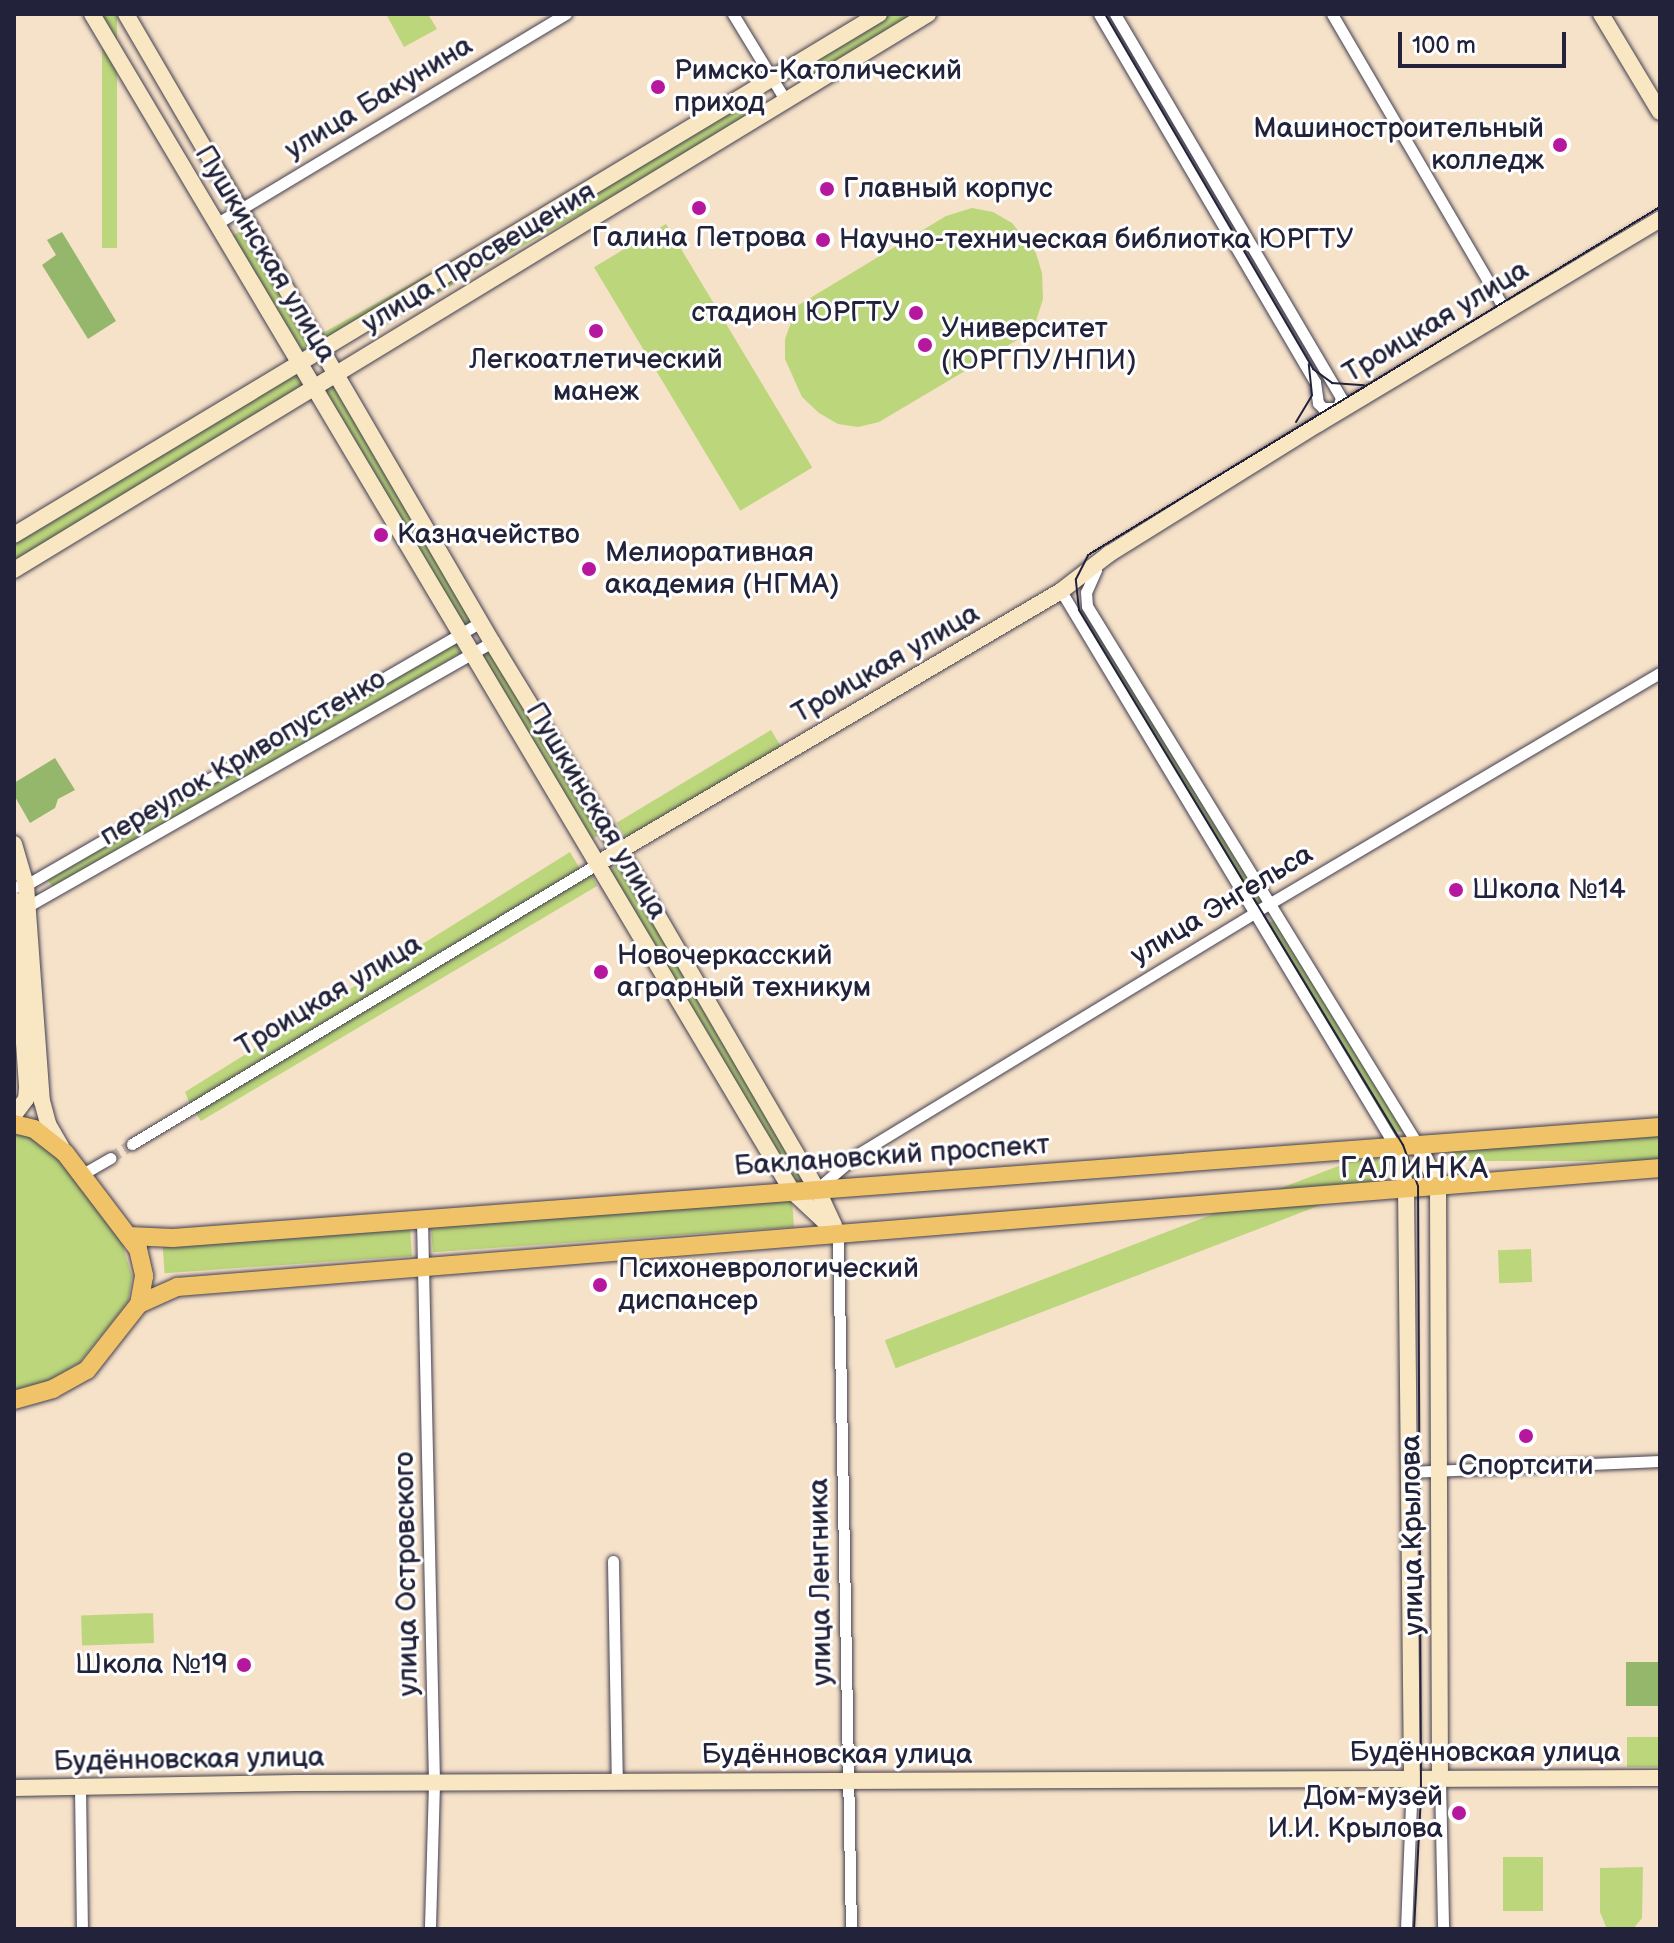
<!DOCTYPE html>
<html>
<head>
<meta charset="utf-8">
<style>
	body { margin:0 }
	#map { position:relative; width:1674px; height:1943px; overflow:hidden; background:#f6e1c9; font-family:"Balsamiq Sans",sans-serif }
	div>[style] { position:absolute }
	.green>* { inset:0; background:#bcd67b; transform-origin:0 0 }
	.forest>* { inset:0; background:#95b76b; transform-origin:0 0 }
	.street-tunnel>* { height:11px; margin-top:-5.5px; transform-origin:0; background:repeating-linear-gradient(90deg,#ccbbad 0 11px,transparent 0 16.5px) }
	.roads { filter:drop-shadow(0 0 2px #423f50) drop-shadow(0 0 2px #423f50) }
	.street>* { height:11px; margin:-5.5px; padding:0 5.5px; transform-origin:5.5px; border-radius:5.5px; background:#fff }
	.secondary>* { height:16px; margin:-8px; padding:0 8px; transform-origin:8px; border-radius:8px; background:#f9e7c3 }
	.primary>* { height:18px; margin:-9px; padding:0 9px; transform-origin:9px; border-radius:9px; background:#f1c369 }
	.tram>* { height:2px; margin:-1px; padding:0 1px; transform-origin:1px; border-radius:1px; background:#22223b }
	.dots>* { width:22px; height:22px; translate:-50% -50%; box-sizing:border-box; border:4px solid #fff; border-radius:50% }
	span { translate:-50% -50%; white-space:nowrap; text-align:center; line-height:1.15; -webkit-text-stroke:6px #fff; paint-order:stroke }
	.poi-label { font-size:28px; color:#22223b }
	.left { translate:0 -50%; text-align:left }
	.right { translate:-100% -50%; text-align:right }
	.street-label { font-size:28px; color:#22223b }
	.neighbourhood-label { font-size:30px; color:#22223b; letter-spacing:2px }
	.frame { position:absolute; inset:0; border:16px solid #22223b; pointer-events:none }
	.scale { position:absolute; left:1398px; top:32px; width:168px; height:36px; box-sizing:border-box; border:4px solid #22223b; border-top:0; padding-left:10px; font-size:24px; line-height:28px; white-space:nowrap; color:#22223b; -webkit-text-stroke:6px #fff; paint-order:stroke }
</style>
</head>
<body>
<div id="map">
	<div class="green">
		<i style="left:102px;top:14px;width:15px;height:234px"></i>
		<i style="clip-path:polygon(386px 14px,428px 14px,437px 29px,404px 47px)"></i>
		<i style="clip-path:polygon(886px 14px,928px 14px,805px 87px,795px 70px)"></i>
		<i style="left:759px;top:91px;width:21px;height:500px;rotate:61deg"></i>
		<i style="clip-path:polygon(972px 208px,993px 212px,1012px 223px,1036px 253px,1042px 273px,1043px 299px,1036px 321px,1022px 337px,879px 422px,858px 427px,838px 424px,819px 413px,802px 397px,785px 359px,785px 339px,797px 306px,946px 216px)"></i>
		<i style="left:666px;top:224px;width:284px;height:84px;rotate:59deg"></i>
		<i style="left:244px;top:229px;width:136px;height:15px;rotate:60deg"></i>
		<i style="clip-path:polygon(293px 368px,306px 390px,14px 567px,14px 542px)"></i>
		<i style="left:337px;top:382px;width:276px;height:19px;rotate:60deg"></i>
		<i style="clip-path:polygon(1085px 606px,1265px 901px,1254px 908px,1076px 611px)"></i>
		<i style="clip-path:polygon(455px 642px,461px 653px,54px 889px,45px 876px)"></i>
		<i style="clip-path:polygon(491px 648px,603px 832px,588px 842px,478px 655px)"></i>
		<i style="left:771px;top:730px;width:21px;height:180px;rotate:59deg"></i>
		<i style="clip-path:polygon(570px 852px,580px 869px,190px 1104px,185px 1092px)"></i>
		<i style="left:620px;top:864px;width:366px;height:15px;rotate:59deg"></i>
		<i style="clip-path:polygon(590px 872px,597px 886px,201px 1121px,195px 1112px)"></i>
		<i style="clip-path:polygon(1276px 919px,1404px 1131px,1391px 1133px,1264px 926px)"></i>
		<i style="clip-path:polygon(14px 1131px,30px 1135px,64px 1163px,122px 1243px,132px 1276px,128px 1302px,79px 1363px,48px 1381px,14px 1390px)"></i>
		<i style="left:1660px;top:1134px;width:27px;height:210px;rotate:90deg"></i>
		<i style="left:1375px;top:1152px;width:30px;height:525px;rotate:69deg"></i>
		<i style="left:792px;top:1199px;width:28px;height:362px;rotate:86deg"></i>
		<i style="left:410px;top:1228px;width:28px;height:248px;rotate:86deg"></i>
		<i style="left:1531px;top:1249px;width:33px;height:33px;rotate:88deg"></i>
		<i style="left:153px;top:1613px;width:30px;height:72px;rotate:88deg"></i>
		<i style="left:1660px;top:1737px;width:30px;height:33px;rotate:90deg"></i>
		<i style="left:1503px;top:1857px;width:40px;height:54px"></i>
		<i style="clip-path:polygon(1643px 1867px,1642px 1918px,1633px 1929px,1607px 1929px,1600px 1912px,1600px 1868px)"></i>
	</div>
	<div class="forest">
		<i style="clip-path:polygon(62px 232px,116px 321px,88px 339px,42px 265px,56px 255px,47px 240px)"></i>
		<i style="clip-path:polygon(55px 758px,75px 790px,58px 799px,55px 808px,30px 823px,14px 795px,14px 783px)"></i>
		<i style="left:1660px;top:1662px;width:44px;height:34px;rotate:90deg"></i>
	</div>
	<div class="street-tunnel">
		<i style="left:110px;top:1158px;width:26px;rotate:-32deg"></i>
	</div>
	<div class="roads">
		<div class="street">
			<i style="left:733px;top:14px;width:102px;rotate:58.7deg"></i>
			<i style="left:1099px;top:14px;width:427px;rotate:59.6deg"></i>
			<i style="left:1315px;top:382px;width:21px;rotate:82deg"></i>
			<i style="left:1318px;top:403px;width:7px;rotate:45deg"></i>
			<i style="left:1323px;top:408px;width:16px"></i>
			<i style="left:1115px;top:14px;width:446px;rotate:59.5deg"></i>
			<i style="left:1341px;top:398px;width:13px;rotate:108deg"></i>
			<i style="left:1332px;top:14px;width:343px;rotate:59.7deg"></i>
			<i style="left:216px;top:224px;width:408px;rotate:-31deg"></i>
			<i style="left:1096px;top:570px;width:24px;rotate:114deg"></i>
			<i style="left:1086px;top:592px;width:14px;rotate:86deg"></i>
			<i style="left:1087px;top:606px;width:633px;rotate:58.45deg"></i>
			<i style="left:1061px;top:591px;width:648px;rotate:58.96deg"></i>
			<i style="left:14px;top:887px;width:12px;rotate:-9deg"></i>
			<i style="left:26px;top:885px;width:526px;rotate:-30.03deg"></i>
			<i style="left:23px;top:909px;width:540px;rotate:-29.65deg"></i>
			<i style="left:132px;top:1144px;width:543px;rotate:-31.05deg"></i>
			<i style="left:81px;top:1175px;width:34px;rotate:-30deg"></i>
			<i style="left:818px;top:1188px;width:52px;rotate:-40.4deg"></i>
			<i style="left:858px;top:1154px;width:461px;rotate:-31.3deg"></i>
			<i style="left:1252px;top:914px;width:474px;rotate:-30.6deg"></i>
			<i style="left:422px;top:1219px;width:564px;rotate:88.78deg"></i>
			<i style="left:434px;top:1783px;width:146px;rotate:91.6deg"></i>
			<i style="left:838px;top:1234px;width:695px;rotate:88.93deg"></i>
			<i style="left:1409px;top:1472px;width:251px;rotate:-2.5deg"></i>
			<i style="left:613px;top:1561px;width:221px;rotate:89deg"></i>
			<i style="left:1440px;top:1780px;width:149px;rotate:88.8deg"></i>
			<i style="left:80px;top:1788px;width:141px;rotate:89.2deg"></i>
			<i style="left:1406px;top:1929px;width:150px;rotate:-87.7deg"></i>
		</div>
		<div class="secondary">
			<i style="left:92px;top:14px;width:1369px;rotate:59.26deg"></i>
			<i style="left:792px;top:1191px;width:63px;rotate:43.1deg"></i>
			<i style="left:126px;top:14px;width:727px;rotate:59.77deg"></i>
			<i style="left:492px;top:642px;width:259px;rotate:58.6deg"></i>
			<i style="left:627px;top:863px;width:377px;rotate:59.8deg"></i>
			<i style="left:817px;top:1189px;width:40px;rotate:65deg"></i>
			<i style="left:1601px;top:14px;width:114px;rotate:59deg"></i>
			<i style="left:14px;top:535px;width:1010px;rotate:-31.06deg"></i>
			<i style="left:14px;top:570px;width:1070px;rotate:-31.31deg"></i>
			<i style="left:14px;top:844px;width:43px;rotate:73.7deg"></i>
			<i style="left:26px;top:885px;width:217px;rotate:85.8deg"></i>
			<i style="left:42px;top:1101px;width:24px;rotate:75deg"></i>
			<i style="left:48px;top:1124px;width:28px;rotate:60deg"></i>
			<i style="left:597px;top:864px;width:538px;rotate:-30.47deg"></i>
			<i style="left:1061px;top:591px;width:61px;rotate:-37.6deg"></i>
			<i style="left:1109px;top:554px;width:246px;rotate:-31.9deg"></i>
			<i style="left:1318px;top:424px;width:399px;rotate:-30.9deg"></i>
			<i style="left:14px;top:900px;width:188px;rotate:86deg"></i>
			<i style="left:27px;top:1088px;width:11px;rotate:95deg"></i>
			<i style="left:26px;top:1099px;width:20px;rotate:127deg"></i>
			<i style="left:1418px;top:1145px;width:45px;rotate:63.4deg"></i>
			<i style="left:1438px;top:1185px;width:595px;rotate:89.81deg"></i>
			<i style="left:1395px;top:1146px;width:42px;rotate:75deg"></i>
			<i style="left:1406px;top:1187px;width:592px;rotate:89.42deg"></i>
			<i style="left:14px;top:1788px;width:282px;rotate:-1deg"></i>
			<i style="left:296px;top:1783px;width:1364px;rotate:-0.21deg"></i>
		</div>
		<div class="primary">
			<i style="left:14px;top:1124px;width:21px;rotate:14deg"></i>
			<i style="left:34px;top:1129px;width:39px;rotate:38deg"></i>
			<i style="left:65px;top:1153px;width:121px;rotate:52.8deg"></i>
			<i style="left:138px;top:1249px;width:28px;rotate:77deg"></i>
			<i style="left:144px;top:1276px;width:28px;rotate:100deg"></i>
			<i style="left:139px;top:1304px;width:84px;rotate:128.2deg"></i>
			<i style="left:87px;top:1370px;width:39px;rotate:151deg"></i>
			<i style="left:53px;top:1389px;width:41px;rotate:164.2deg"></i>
			<i style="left:128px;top:1236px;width:45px;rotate:2.5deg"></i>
			<i style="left:173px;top:1238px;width:1491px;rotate:-4.27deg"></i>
			<i style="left:139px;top:1304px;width:42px;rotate:-24.1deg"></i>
			<i style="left:177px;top:1287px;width:1488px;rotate:-4.59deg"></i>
		</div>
	</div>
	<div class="tram">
		<i style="left:1105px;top:14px;width:411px;rotate:59.6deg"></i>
		<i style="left:1313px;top:369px;width:24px;rotate:36deg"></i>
		<i style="left:1332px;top:383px;width:32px;rotate:4deg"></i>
		<i style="left:1296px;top:422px;width:31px;rotate:-59deg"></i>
		<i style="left:1312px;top:395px;width:31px;rotate:-96deg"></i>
		<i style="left:1414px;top:1929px;width:135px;rotate:-87deg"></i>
		<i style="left:1421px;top:1794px;width:608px;rotate:-90.28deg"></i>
		<i style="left:1418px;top:1186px;width:44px;rotate:-110.1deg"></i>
		<i style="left:1403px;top:1145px;width:625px;rotate:-121.2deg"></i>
		<i style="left:1079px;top:610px;width:31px;rotate:-96deg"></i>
		<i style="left:1076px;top:579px;width:27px;rotate:-63deg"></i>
		<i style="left:1088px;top:555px;width:670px;rotate:-31.32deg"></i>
	</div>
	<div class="dots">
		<i style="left:658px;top:87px;background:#b5179e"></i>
		<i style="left:1560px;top:145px;background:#b5179e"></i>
		<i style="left:827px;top:189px;background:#b5179e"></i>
		<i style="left:699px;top:208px;background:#b5179e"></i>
		<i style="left:823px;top:240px;background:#b5179e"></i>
		<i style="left:916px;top:313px;background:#b5179e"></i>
		<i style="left:596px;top:331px;background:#b5179e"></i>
		<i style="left:925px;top:345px;background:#b5179e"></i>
		<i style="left:381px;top:535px;background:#b5179e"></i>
		<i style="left:589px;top:569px;background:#b5179e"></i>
		<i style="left:1456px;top:890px;background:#b5179e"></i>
		<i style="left:601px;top:972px;background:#b5179e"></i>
		<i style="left:600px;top:1285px;background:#b5179e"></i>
		<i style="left:1526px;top:1436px;background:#b5179e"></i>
		<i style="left:244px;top:1665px;background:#b5179e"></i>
		<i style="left:1459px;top:1813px;background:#b5179e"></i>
	</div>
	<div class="poi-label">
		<span class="left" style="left:674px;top:87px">Римско-Католический<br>приход</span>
		<span class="right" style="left:1544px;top:145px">Машиностроительный<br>колледж</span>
		<span class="left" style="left:843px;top:189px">Главный корпус</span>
		<span style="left:699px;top:238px">Галина Петрова</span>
		<span class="left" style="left:839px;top:240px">Научно-техническая библиотка ЮРГТУ</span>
		<span class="right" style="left:900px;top:313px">стадион ЮРГТУ</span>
		<span class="left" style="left:941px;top:345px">Университет<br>(ЮРГПУ/НПИ)</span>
		<span style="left:596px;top:376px">Легкоатлетический<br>манеж</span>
		<span class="left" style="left:397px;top:535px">Казначейство</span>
		<span class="left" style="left:605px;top:569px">Мелиоративная<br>академия (НГМА)</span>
		<span class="left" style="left:1472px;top:890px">Школа №14</span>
		<span class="left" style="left:617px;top:972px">Новочеркасский<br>аграрный техникум</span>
		<span class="left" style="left:618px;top:1285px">Психоневрологический<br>диспансер</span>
		<span style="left:1526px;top:1466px">Спортсити</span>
		<span class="right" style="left:228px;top:1665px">Школа №19</span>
		<span class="right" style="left:1443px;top:1813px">Дом-музей<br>И.И. Крылова</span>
	</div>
	<div class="street-label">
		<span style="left:379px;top:98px;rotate:-31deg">улица Бакунина</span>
		<span style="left:265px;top:254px;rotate:59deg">Пушкинская улица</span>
		<span style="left:479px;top:258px;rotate:-31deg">улица Просвещения</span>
		<span style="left:1436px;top:322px;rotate:-31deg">Троицкая улица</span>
		<span style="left:886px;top:664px;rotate:-30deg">Троицкая улица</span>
		<span style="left:243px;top:758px;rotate:-30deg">переулок Кривопустенко</span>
		<span style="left:596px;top:811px;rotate:59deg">Пушкинская улица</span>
		<span style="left:1222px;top:905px;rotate:-31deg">улица Энгельса</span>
		<span style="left:329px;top:996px;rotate:-31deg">Троицкая улица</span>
		<span style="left:892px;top:1156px;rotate:-4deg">Баклановский проспект</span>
		<span style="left:1413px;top:1535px;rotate:-91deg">улица Крылова</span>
		<span style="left:407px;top:1574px;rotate:-91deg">улица Островского</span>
		<span style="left:821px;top:1582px;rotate:-91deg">улица Ленгника</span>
		<span style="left:1485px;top:1753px">Будённовская улица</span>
		<span style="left:837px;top:1755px">Будённовская улица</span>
		<span style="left:189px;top:1760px;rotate:-1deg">Будённовская улица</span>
	</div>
	<div class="neighbourhood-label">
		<span style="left:1415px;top:1169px">ГАЛИНКА</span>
	</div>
	<div class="frame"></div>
	<div class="scale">100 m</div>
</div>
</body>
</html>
